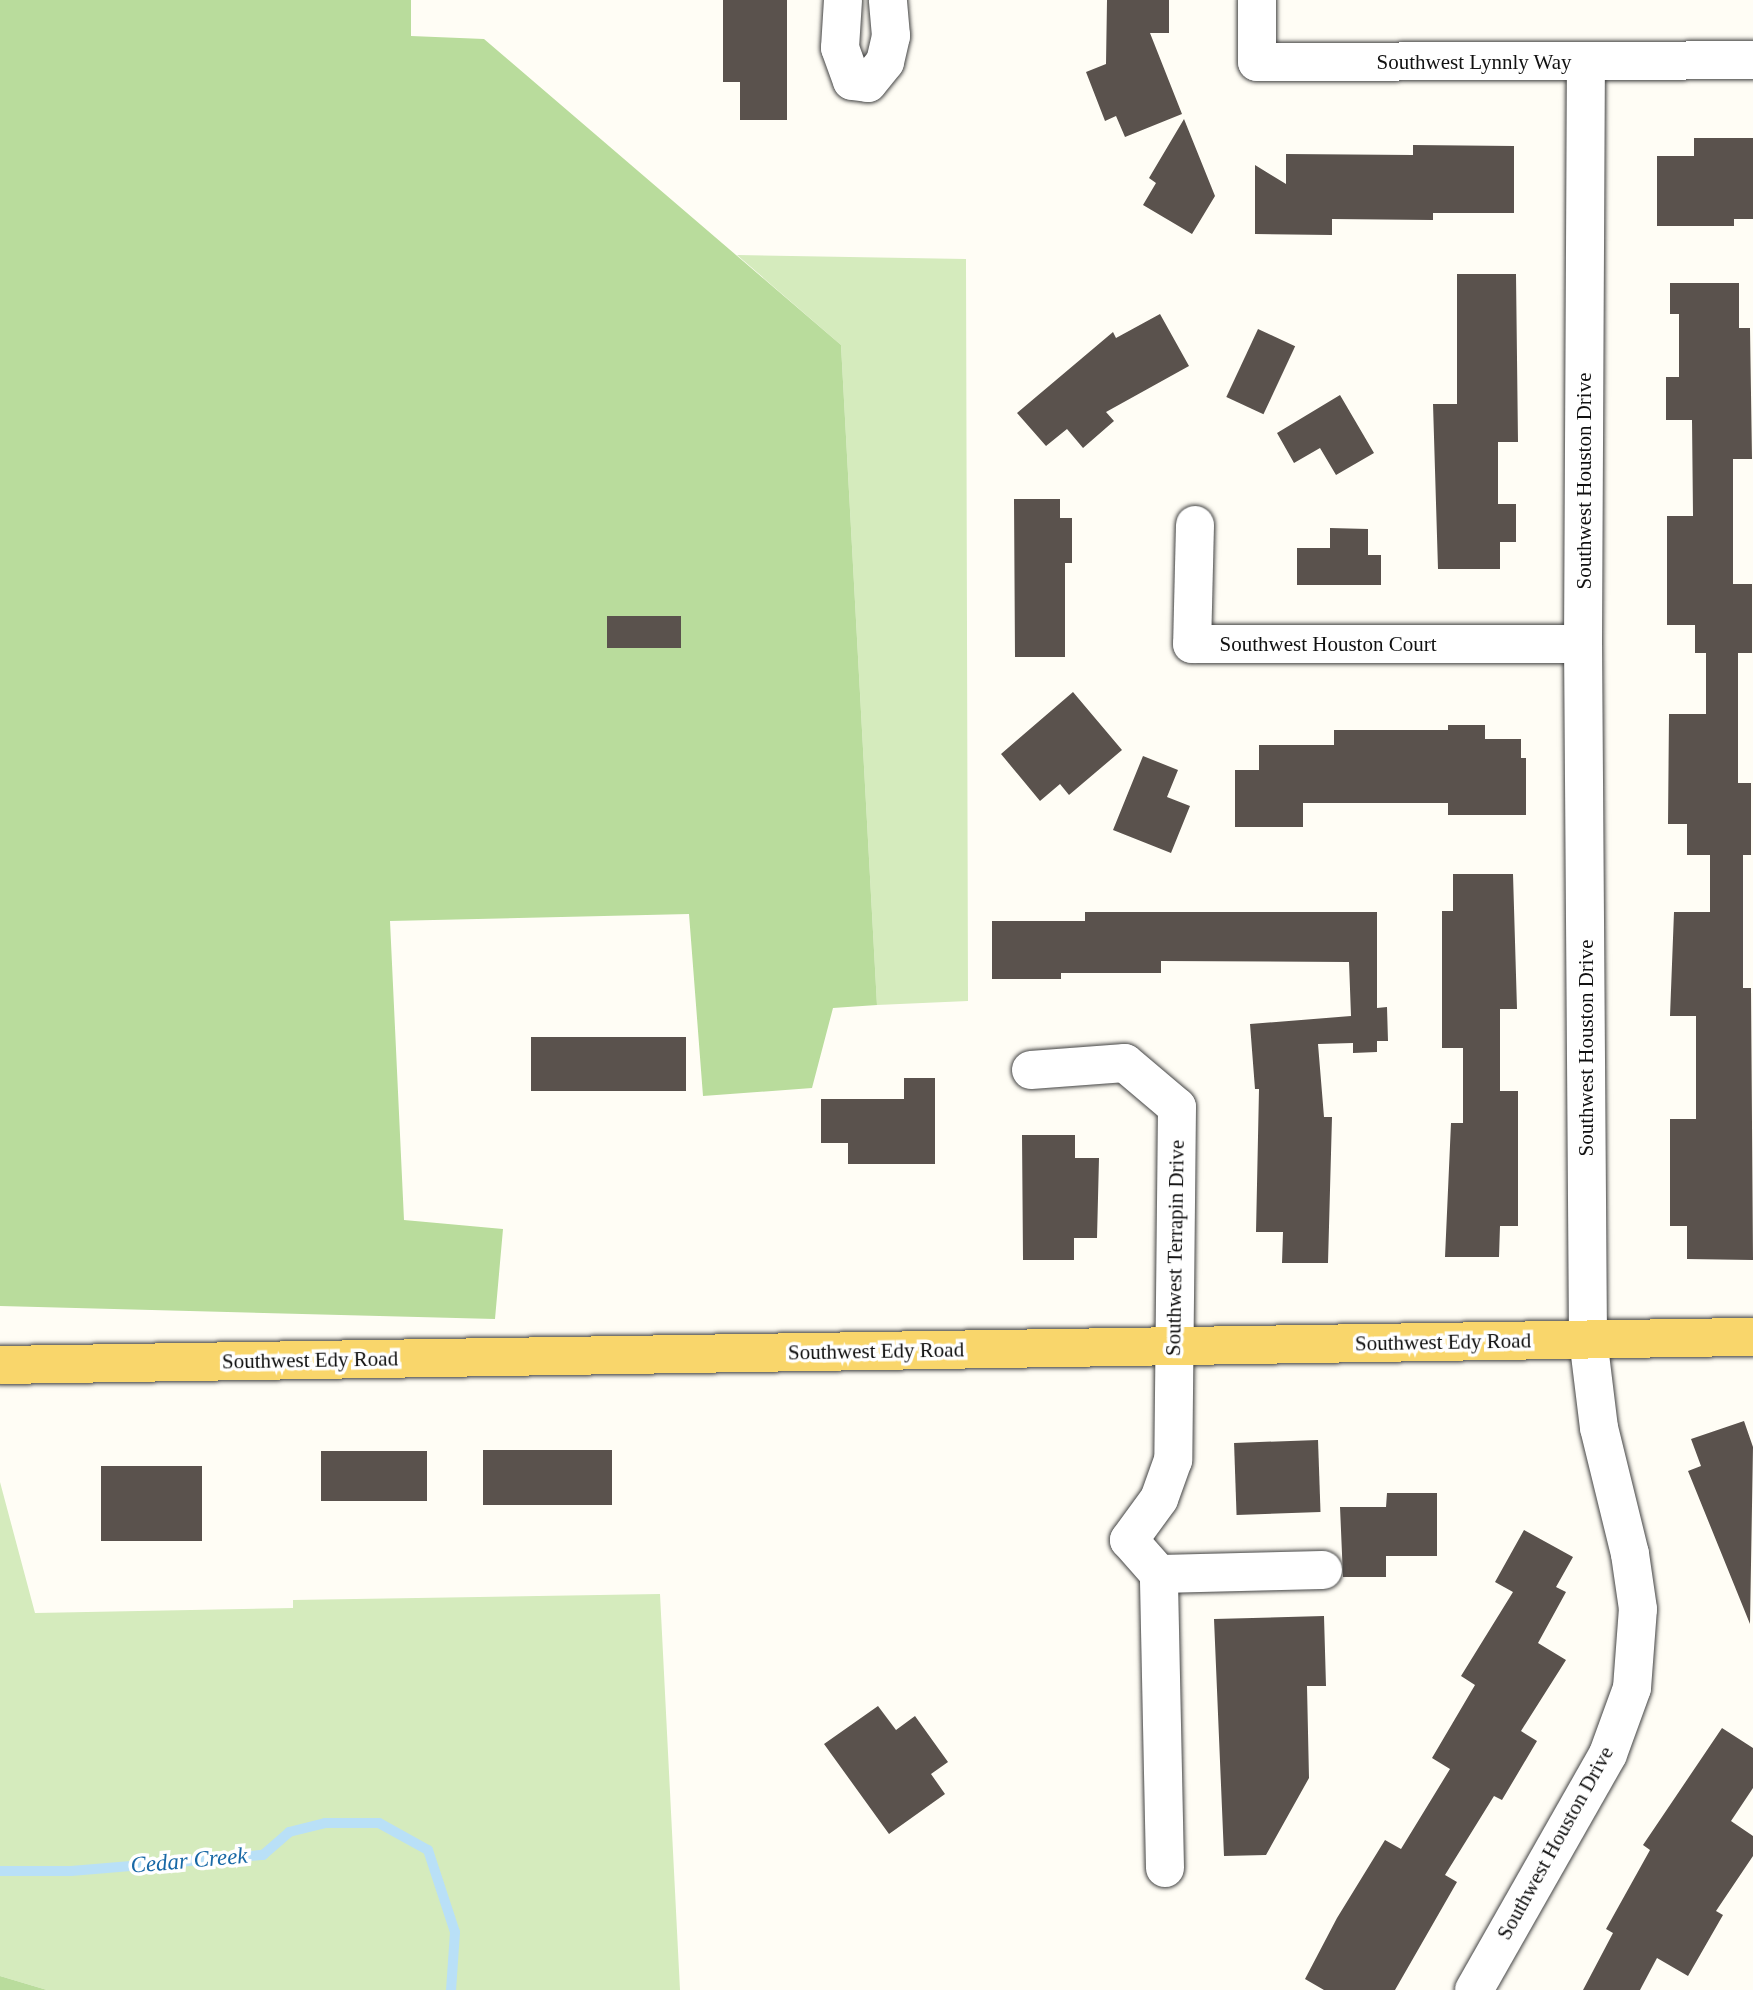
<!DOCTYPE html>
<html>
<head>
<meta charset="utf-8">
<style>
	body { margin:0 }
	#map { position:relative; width:1753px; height:1990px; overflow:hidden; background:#fffdf5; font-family:"Times New Roman",serif }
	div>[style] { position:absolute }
	.green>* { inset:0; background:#d5ebbd }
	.forest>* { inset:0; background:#b9dc9c }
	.stream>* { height:10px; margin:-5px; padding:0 5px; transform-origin:5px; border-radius:5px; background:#b9e0f7 }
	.building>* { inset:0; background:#5a524d; transform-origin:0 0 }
	.roads { filter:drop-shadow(0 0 2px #444) drop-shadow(0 0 2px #444) }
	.minor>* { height:38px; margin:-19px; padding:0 19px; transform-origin:19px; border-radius:19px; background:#fff }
	.major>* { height:38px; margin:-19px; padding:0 19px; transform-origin:19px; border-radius:19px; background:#f9d66b }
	span { translate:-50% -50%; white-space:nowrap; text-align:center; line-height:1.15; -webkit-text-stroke:7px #fff; paint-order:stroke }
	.street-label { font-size:21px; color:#111 }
	.water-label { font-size:23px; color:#1768a6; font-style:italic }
</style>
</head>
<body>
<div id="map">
	<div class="green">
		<i style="clip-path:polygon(737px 255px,966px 259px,968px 1001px,877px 1005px,841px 345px)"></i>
		<i style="clip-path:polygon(0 1482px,35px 1613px,293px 1608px,293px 1600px,660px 1594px,680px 1990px,47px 1990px,0 1976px)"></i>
	</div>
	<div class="forest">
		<i style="clip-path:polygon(0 0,411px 0,411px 36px,484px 39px,841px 345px,877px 1005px,833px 1008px,812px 1088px,703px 1096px,689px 914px,390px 921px,404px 1220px,503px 1229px,495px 1319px,0 1306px)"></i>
		<i style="clip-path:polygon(0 1976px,47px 1990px,0 1990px)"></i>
	</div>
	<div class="stream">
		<i style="left:0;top:1871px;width:71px"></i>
		<i style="left:71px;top:1871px;width:193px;rotate:-4.8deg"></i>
		<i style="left:263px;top:1855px;width:35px;rotate:-41deg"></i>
		<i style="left:289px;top:1832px;width:37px;rotate:-14deg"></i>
		<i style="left:325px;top:1823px;width:54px"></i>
		<i style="left:379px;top:1823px;width:56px;rotate:28.9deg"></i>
		<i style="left:428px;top:1850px;width:86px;rotate:71.8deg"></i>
		<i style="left:455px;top:1932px;width:58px;rotate:93.9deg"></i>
	</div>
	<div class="building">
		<i style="clip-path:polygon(723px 0,787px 0,787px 120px,740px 120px,740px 82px,723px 82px)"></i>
		<i style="clip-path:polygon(1107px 0,1169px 0,1169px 33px,1150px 33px,1182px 114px,1125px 137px,1116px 116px,1105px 121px,1086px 72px,1106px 64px)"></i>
		<i style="clip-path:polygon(1184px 119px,1215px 196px,1192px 234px,1143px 205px,1156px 183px,1149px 178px)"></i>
		<i style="clip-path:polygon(1694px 138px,1753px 138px,1753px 219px,1734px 219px,1734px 226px,1657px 226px,1657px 156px,1694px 156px)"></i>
		<i style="clip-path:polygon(1413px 145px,1514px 146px,1514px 213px,1433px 213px,1433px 220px,1332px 219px,1332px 235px,1255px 234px,1255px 165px,1286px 184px,1286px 154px,1413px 155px)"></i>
		<i style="clip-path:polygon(1457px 274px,1516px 274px,1518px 442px,1498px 442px,1498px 504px,1516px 504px,1516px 542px,1500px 542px,1500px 569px,1438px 569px,1433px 404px,1457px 404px)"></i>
		<i style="clip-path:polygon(1670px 283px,1739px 283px,1739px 328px,1750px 328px,1752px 459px,1733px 459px,1733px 584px,1752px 584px,1752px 653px,1738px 653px,1738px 783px,1751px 783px,1751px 855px,1743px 855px,1743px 988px,1751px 988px,1753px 1260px,1687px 1259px,1687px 1226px,1670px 1226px,1670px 1119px,1696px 1119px,1696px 1016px,1670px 1016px,1674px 912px,1710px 912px,1710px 855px,1687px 855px,1687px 824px,1668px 824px,1669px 714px,1706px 714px,1706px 653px,1695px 653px,1695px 625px,1667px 625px,1667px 516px,1693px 516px,1692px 420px,1666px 420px,1666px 377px,1679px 377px,1679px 314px,1670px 314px)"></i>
		<i style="clip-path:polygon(1160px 314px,1189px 366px,1106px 412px,1114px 421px,1083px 448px,1067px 429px,1046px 446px,1017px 413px,1113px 332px,1116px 338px)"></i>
		<i style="left:1258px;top:329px;width:41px;height:75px;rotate:25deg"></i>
		<i style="clip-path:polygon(1340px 395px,1374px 453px,1336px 475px,1320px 448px,1294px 463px,1277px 433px)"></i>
		<i style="clip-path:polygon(1014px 499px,1060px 499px,1060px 518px,1072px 518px,1072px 563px,1065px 563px,1065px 657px,1015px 657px)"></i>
		<i style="clip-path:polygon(1330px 528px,1368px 529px,1368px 555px,1381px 555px,1381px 585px,1297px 585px,1297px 548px,1330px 548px)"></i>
		<i style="left:607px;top:616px;width:74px;height:32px"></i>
		<i style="clip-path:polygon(1073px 692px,1122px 750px,1069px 795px,1060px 784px,1040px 801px,1001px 754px)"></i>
		<i style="clip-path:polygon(1448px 725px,1485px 725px,1485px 739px,1521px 739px,1521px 758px,1526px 758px,1526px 815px,1448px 815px,1448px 803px,1303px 803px,1303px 827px,1235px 827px,1235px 770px,1259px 770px,1259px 745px,1334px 745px,1334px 730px,1448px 730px)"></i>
		<i style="clip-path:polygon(1143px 756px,1178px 770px,1167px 797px,1190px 806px,1171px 853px,1113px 830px)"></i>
		<i style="clip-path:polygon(1453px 874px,1513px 874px,1517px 1009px,1500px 1009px,1500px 1091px,1518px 1091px,1518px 1226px,1500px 1226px,1499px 1257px,1445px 1257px,1451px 1123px,1463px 1123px,1463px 1048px,1442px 1048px,1442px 911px,1453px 911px)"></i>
		<i style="clip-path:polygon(1085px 912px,1377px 912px,1377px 1008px,1387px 1007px,1388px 1041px,1377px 1041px,1377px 1052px,1353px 1053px,1353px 1043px,1318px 1044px,1324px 1117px,1332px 1117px,1328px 1263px,1282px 1263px,1283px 1232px,1256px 1232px,1259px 1089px,1255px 1089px,1250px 1024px,1351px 1016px,1349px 962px,1161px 961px,1161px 973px,1061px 973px,1061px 979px,992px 979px,992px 921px,1085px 921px)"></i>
		<i style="left:531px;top:1037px;width:155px;height:54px"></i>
		<i style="clip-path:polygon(904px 1078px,935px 1078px,935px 1164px,848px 1164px,848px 1143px,821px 1143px,821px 1099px,904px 1099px)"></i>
		<i style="clip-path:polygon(1022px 1135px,1075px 1135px,1075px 1158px,1099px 1158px,1097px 1238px,1074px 1238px,1074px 1260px,1023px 1260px)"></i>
		<i style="clip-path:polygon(1744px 1421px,1753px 1447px,1750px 1624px,1688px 1471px,1701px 1466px,1691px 1439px)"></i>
		<i style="left:1318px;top:1440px;width:72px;height:84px;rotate:88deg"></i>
		<i style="left:483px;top:1450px;width:129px;height:55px"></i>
		<i style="left:321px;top:1451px;width:106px;height:50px"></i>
		<i style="left:101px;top:1466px;width:101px;height:75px"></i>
		<i style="clip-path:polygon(1387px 1493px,1437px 1493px,1437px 1556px,1386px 1556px,1386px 1577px,1343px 1577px,1340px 1507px,1386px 1507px)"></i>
		<i style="clip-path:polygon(1524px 1530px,1573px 1557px,1556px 1587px,1566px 1592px,1538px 1643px,1566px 1660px,1521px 1731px,1537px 1741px,1502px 1800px,1494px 1796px,1445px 1875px,1457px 1882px,1395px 1990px,1324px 1990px,1305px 1979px,1337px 1918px,1385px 1840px,1401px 1849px,1450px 1769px,1432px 1758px,1475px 1685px,1461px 1676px,1513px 1592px,1495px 1582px)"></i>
		<i style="clip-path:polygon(1324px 1616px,1326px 1686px,1307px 1686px,1309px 1778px,1266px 1855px,1224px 1856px,1214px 1619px)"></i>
		<i style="clip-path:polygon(878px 1706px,896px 1730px,915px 1716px,948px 1762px,931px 1774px,945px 1794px,889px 1834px,824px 1744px)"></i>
		<i style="clip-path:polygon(1722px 1728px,1753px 1748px,1753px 1788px,1731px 1821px,1753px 1836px,1753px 1856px,1716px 1911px,1723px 1915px,1688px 1976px,1657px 1958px,1640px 1990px,1583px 1990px,1613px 1933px,1606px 1929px,1650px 1850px,1643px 1845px)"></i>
	</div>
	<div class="roads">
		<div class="minor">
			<i style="left:843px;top:0;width:48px;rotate:93.6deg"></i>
			<i style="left:840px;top:48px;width:35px;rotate:70deg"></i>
			<i style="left:852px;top:81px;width:16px;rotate:7deg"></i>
			<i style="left:868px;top:83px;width:27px;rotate:-51deg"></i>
			<i style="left:885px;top:62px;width:27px;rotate:-77deg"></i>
			<i style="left:891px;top:36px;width:36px;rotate:-95deg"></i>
			<i style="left:1257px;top:0;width:62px;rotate:90deg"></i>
			<i style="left:1257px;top:62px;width:496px;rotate:-0.2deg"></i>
			<i style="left:1195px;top:525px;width:119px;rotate:91.4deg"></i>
			<i style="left:1192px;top:644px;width:391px"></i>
			<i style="left:1031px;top:1070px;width:94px;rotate:-4.3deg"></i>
			<i style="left:1125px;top:1063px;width:68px;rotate:40.2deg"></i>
			<i style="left:1177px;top:1107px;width:353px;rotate:90.6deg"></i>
			<i style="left:1173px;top:1460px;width:41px;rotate:109.7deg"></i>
			<i style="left:1159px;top:1499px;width:51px;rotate:126.2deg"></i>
			<i style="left:1129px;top:1540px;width:45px;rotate:48.6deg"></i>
			<i style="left:1165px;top:1868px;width:294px;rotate:-91.2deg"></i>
			<i style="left:1159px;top:1574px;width:164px;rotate:-1.4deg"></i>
			<i style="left:1474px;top:1990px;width:271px;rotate:-60.4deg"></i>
			<i style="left:1608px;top:1754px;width:70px;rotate:-70deg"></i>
			<i style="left:1632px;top:1688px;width:79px;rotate:-85.7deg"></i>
			<i style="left:1638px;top:1609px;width:56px;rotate:-98.3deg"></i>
			<i style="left:1630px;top:1554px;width:130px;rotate:-103.8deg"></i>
			<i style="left:1599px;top:1428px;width:90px;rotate:-97deg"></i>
			<i style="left:1588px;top:1339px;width:695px;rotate:-90.41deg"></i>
			<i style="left:1583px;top:644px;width:583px;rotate:-89.71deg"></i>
		</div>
		<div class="major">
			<i style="left:0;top:1365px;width:1753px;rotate:-0.92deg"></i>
		</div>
	</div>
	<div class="street-label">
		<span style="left:1474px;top:62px">Southwest Lynnly Way</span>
		<span style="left:1584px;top:481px;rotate:-90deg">Southwest Houston Drive</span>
		<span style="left:1328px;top:644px">Southwest Houston Court</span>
		<span style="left:1586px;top:1048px;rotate:-90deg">Southwest Houston Drive</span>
		<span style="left:1175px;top:1248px;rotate:-89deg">Southwest Terrapin Drive</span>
		<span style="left:1443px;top:1342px;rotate:-1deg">Southwest Edy Road</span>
		<span style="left:876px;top:1351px;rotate:-1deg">Southwest Edy Road</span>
		<span style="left:310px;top:1360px;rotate:-1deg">Southwest Edy Road</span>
		<span style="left:1555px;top:1843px;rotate:-61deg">Southwest Houston Drive</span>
	</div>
	<div class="water-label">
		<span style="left:189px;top:1861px;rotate:-5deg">Cedar Creek</span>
	</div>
</div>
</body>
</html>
